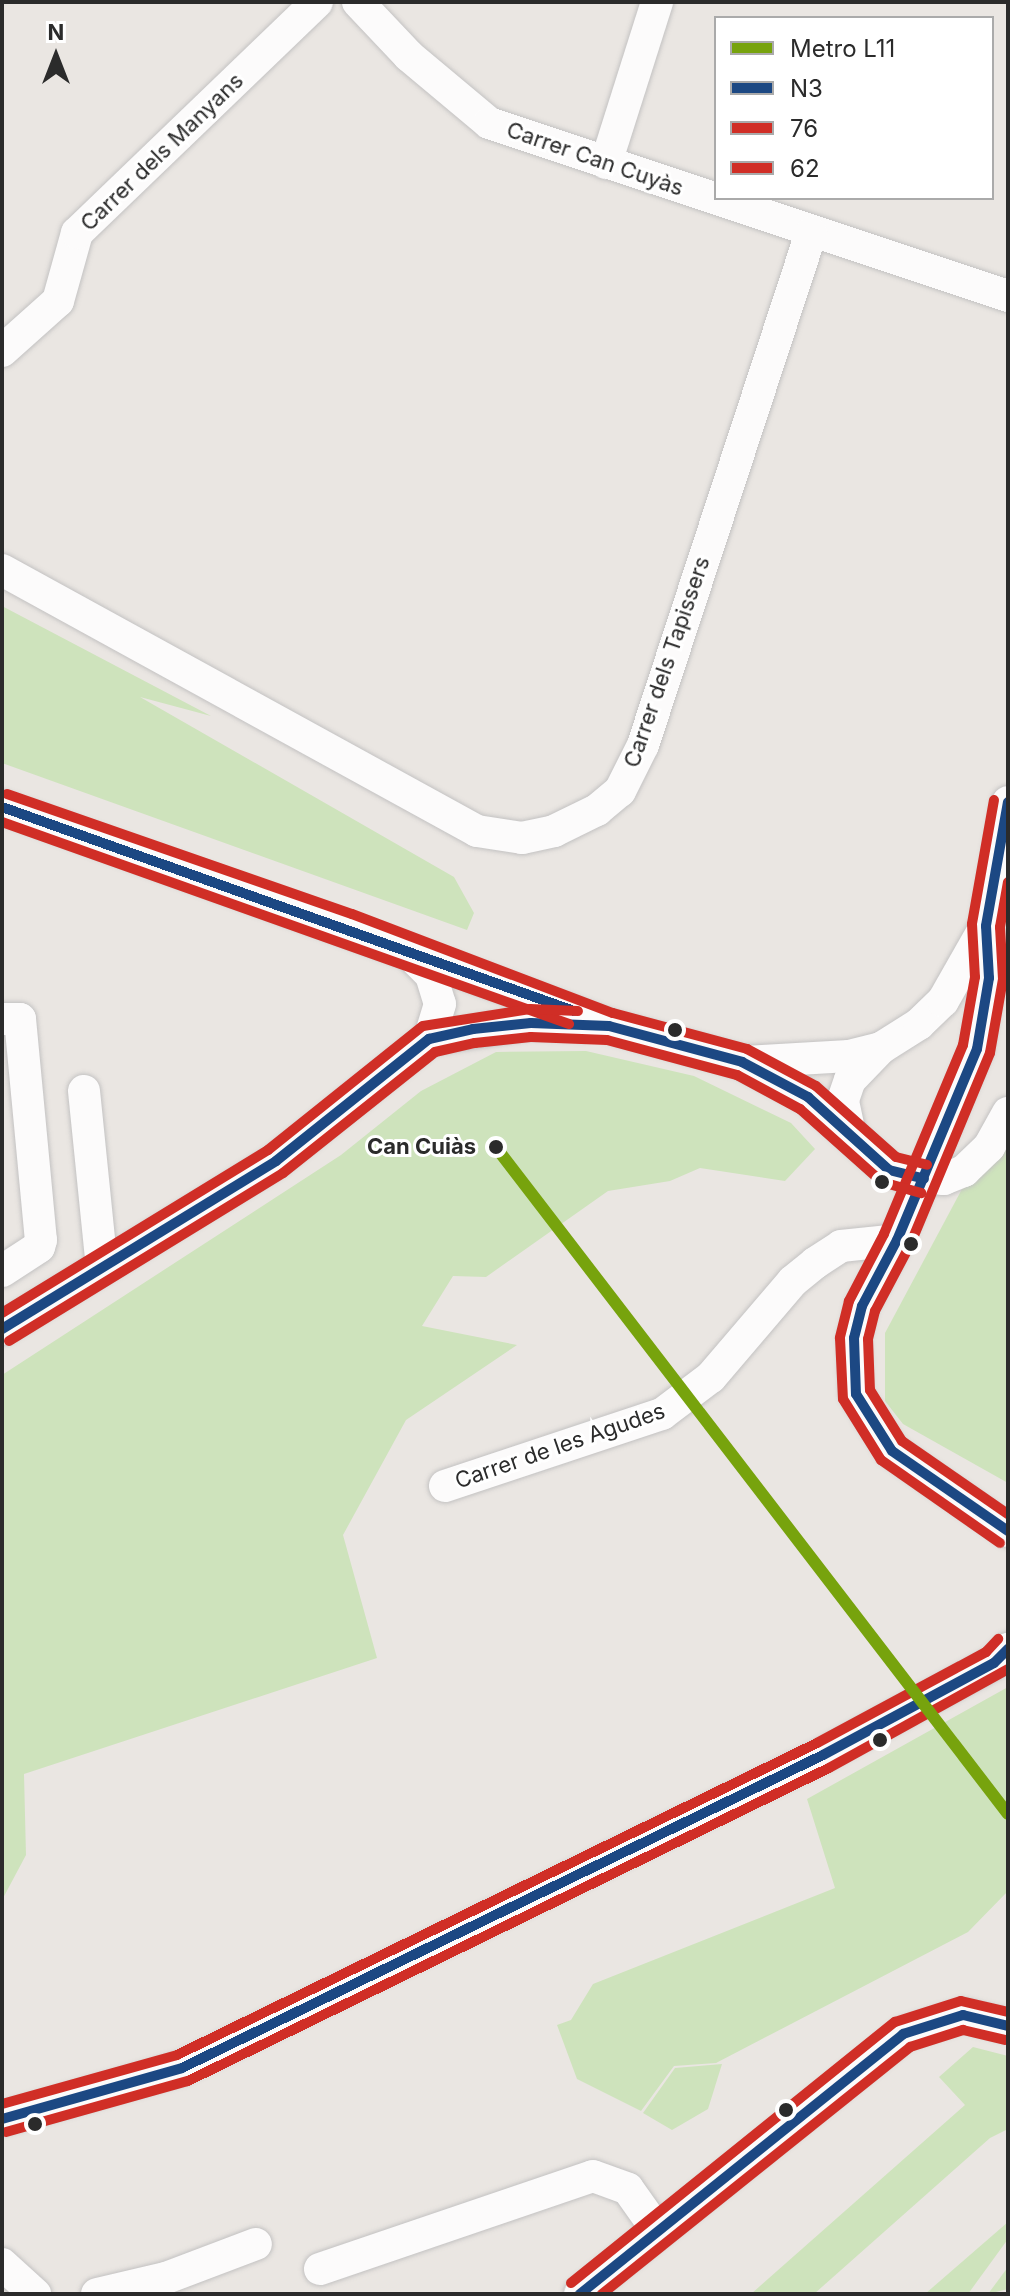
<!DOCTYPE html>
<html>
<head>
<meta charset="utf-8">
<style>
	body { margin:0 }
	#map { position:relative; width:1010px; height:2296px; overflow:hidden; background:#eae6e2; font-family:Inter,sans-serif }
	div>[style] { position:absolute }
	.green>* { inset:0; background:#cee3bc }
	.roads { filter:drop-shadow(0 0 2px #c3c2c2) drop-shadow(0 0 2px #c3c2c2) }
	.street>* { height:32px; margin:-16px; padding:0 16px; transform-origin:16px; border-radius:16px; background:#fcfbfb }
	.bus-1>* { height:10px; margin:-5px; padding:0 5px; transform-origin:5px; border-radius:5px; background:#1c4883 }
	.bus-2>* { height:10px; margin:-5px; padding:0 5px; transform-origin:5px; border-radius:5px; background:#d02e26 }
	.bus-3>* { height:10px; margin:-5px; padding:0 5px; transform-origin:5px; border-radius:5px; background:#d02e26 }
	.metro-1>* { height:12px; margin:-6px; padding:0 6px; transform-origin:6px; border-radius:6px; background:#77a30d }
	.dots>* { width:22px; height:22px; translate:-50% -50%; box-sizing:border-box; border:4px solid #fff; border-radius:50% }
	span { translate:-50% -50%; white-space:nowrap; text-align:center; line-height:1.15; -webkit-text-stroke:6px #fff; paint-order:stroke }
	.street-label { font-size:22px; color:#2b2b2b }
	.stop-label { font-size:22px; color:#2b2b2b; font-weight:700 }
	.right { translate:-100% -50%; text-align:right }
	.frame { position:absolute; inset:0; border:4px solid #2b2b2b; pointer-events:none }
	.legend { position:absolute; left:714px; top:16px; width:280px; height:184px; box-sizing:border-box; background:#fff; border:2px solid #aaa; margin:0; padding:10px 14px; list-style:none; font-size:24px; color:#2b2b2b }
	.legend li { display:flex; align-items:center; gap:16px; height:40px }
	.legend b { width:40px; border:2px solid #aaa }
	.north { position:absolute; left:16px; top:16px; width:80px; height:80px; -webkit-text-stroke:6px #fff; paint-order:stroke; rotate:0deg; font-size:22px; font-weight:700; line-height:32px; text-align:center; color:#2b2b2b }
	.north::after { content:''; display:block; margin:auto; width:28px; height:36px; background:#2b2b2b; clip-path:polygon(50% 0,100% 100%,50% 72%,0 100%) }
</style>
</head>
<body>
<div id="map">
	<div class="green">
		<i style="clip-path:polygon(2px 606px,211px 716px,140px 697px,454px 877px,474px 913px,467px 930px,2px 763px)"></i>
		<i style="clip-path:polygon(586px 1051px,694px 1076px,791px 1123px,815px 1149px,785px 1181px,700px 1168px,670px 1181px,608px 1191px,486px 1277px,453px 1276px,422px 1326px,517px 1345px,406px 1420px,343px 1535px,377px 1658px,24px 1774px,26px 1855px,2px 1900px,2px 1375px,341px 1155px,421px 1091px,496px 1052px)"></i>
		<i style="clip-path:polygon(1008px 1103px,1008px 1483px,903px 1424px,885px 1401px,885px 1333px)"></i>
		<i style="clip-path:polygon(1008px 1687px,1008px 1891px,968px 1932px,716px 2063px,674px 2066px,641px 2111px,577px 2079px,557px 2025px,571px 2020px,593px 1984px,835px 1888px,807px 1799px)"></i>
		<i style="clip-path:polygon(973px 2047px,1008px 2056px,1008px 2129px,990px 2138px,814px 2294px,751px 2294px,965px 2105px,939px 2077px)"></i>
		<i style="clip-path:polygon(722px 2064px,708px 2109px,672px 2130px,643px 2113px,675px 2068px)"></i>
		<i style="clip-path:polygon(1008px 2222px,1008px 2239px,968px 2294px,925px 2294px)"></i>
		<i style="clip-path:polygon(1008px 2267px,1008px 2289px,988px 2294px)"></i>
	</div>
	<div class="roads">
		<div class="street">
			<i style="left:358px;top:2px;width:74px;rotate:46.6deg"></i>
			<i style="left:409px;top:56px;width:104px;rotate:39.9deg"></i>
			<i style="left:489px;top:123px;width:547px;rotate:18.43deg"></i>
			<i style="left:606px;top:163px;width:169px;rotate:-72.4deg"></i>
			<i style="left:2px;top:351px;width:75px;rotate:-41.8deg"></i>
			<i style="left:58px;top:301px;width:71px;rotate:-74.4deg"></i>
			<i style="left:77px;top:233px;width:333px;rotate:-43.9deg"></i>
			<i style="left:2px;top:570px;width:542px;rotate:28.79deg"></i>
			<i style="left:477px;top:831px;width:46px;rotate:8.8deg"></i>
			<i style="left:522px;top:838px;width:33px;rotate:-12deg"></i>
			<i style="left:554px;top:831px;width:48px;rotate:-26deg"></i>
			<i style="left:597px;top:810px;width:30px;rotate:-40deg"></i>
			<i style="left:620px;top:791px;width:51px;rotate:-63.4deg"></i>
			<i style="left:643px;top:745px;width:539px;rotate:-71.83deg"></i>
			<i style="left:1008px;top:802px;width:126px;rotate:100.1deg"></i>
			<i style="left:986px;top:926px;width:52px;rotate:86.7deg"></i>
			<i style="left:989px;top:978px;width:72px;rotate:99.6deg"></i>
			<i style="left:977px;top:1049px;width:207px;rotate:112.7deg"></i>
			<i style="left:897px;top:1240px;width:75px;rotate:117.9deg"></i>
			<i style="left:862px;top:1306px;width:33px;rotate:104deg"></i>
			<i style="left:854px;top:1338px;width:56px;rotate:88deg"></i>
			<i style="left:856px;top:1394px;width:67px;rotate:57.7deg"></i>
			<i style="left:892px;top:1451px;width:141px;rotate:34.6deg"></i>
			<i style="left:2px;top:807px;width:431px;rotate:19.7deg"></i>
			<i style="left:408px;top:952px;width:33px;rotate:45deg"></i>
			<i style="left:431px;top:975px;width:30px;rotate:73deg"></i>
			<i style="left:440px;top:1004px;width:37px;rotate:107deg"></i>
			<i style="left:429px;top:1039px;width:196px;rotate:141.4deg"></i>
			<i style="left:276px;top:1161px;width:321px;rotate:148.5deg"></i>
			<i style="left:411px;top:953px;width:211px;rotate:20.2deg"></i>
			<i style="left:609px;top:1026px;width:138px;rotate:15.1deg"></i>
			<i style="left:742px;top:1062px;width:75px;rotate:27.9deg"></i>
			<i style="left:808px;top:1097px;width:109px;rotate:42deg"></i>
			<i style="left:889px;top:1170px;width:17px;rotate:17deg"></i>
			<i style="left:905px;top:1175px;width:39px;rotate:6deg"></i>
			<i style="left:944px;top:1179px;width:22px;rotate:-22deg"></i>
			<i style="left:964px;top:1171px;width:35px;rotate:-44deg"></i>
			<i style="left:989px;top:1147px;width:39px;rotate:-61deg"></i>
			<i style="left:2px;top:1019px;width:18px"></i>
			<i style="left:20px;top:1019px;width:222px;rotate:84.6deg"></i>
			<i style="left:41px;top:1240px;width:7px;rotate:106deg"></i>
			<i style="left:39px;top:1247px;width:44px;rotate:147deg"></i>
			<i style="left:429px;top:1039px;width:103px;rotate:-8.9deg"></i>
			<i style="left:531px;top:1023px;width:53px;rotate:2.2deg"></i>
			<i style="left:745px;top:1062px;width:104px;rotate:-3.3deg"></i>
			<i style="left:849px;top:1056px;width:33px;rotate:-14deg"></i>
			<i style="left:84px;top:1091px;width:177px;rotate:84.2deg"></i>
			<i style="left:850px;top:1134px;width:35px;rotate:-102deg"></i>
			<i style="left:843px;top:1100px;width:21px;rotate:-71deg"></i>
			<i style="left:850px;top:1080px;width:45px;rotate:-45.9deg"></i>
			<i style="left:881px;top:1048px;width:45px;rotate:-32.3deg"></i>
			<i style="left:919px;top:1024px;width:33px;rotate:-44deg"></i>
			<i style="left:943px;top:1001px;width:85px;rotate:-60.4deg"></i>
			<i style="left:445px;top:1486px;width:229px;rotate:-18.4deg"></i>
			<i style="left:662px;top:1414px;width:61px;rotate:-37.1deg"></i>
			<i style="left:711px;top:1377px;width:126px;rotate:-49.5deg"></i>
			<i style="left:793px;top:1281px;width:28px;rotate:-39deg"></i>
			<i style="left:815px;top:1263px;width:31px;rotate:-33deg"></i>
			<i style="left:841px;top:1246px;width:56px;rotate:-6.1deg"></i>
			<i style="left:2px;top:2119px;width:187px;rotate:-15.8deg"></i>
			<i style="left:182px;top:2068px;width:713px;rotate:-26.03deg"></i>
			<i style="left:823px;top:1755px;width:194px;rotate:-28.3deg"></i>
			<i style="left:994px;top:1663px;width:20px;rotate:-45deg"></i>
			<i style="left:2px;top:2264px;width:45px;rotate:42.3deg"></i>
			<i style="left:320px;top:2269px;width:288px;rotate:-18.8deg"></i>
			<i style="left:593px;top:2176px;width:37px;rotate:20deg"></i>
			<i style="left:628px;top:2189px;width:50px;rotate:54.7deg"></i>
			<i style="left:97px;top:2294px;width:71px;rotate:-13.1deg"></i>
			<i style="left:166px;top:2278px;width:96px;rotate:-20.7deg"></i>
			<i style="left:580px;top:2294px;width:415px;rotate:-38.8deg"></i>
			<i style="left:903px;top:2034px;width:63px;rotate:-17.6deg"></i>
			<i style="left:963px;top:2015px;width:46px;rotate:13.7deg"></i>
		</div>
	</div>
	<div class="bus-1">
		<i style="left:1008px;top:802px;width:126px;rotate:100.1deg"></i>
		<i style="left:986px;top:926px;width:52px;rotate:86.7deg"></i>
		<i style="left:989px;top:978px;width:72px;rotate:99.6deg"></i>
		<i style="left:977px;top:1049px;width:207px;rotate:112.7deg"></i>
		<i style="left:897px;top:1240px;width:75px;rotate:117.9deg"></i>
		<i style="left:862px;top:1306px;width:33px;rotate:104deg"></i>
		<i style="left:854px;top:1338px;width:56px;rotate:88deg"></i>
		<i style="left:856px;top:1394px;width:67px;rotate:57.7deg"></i>
		<i style="left:892px;top:1451px;width:141px;rotate:34.6deg"></i>
		<i style="left:2px;top:807px;width:607px;rotate:19.63deg"></i>
		<i style="left:2px;top:1329px;width:321px;rotate:-31.5deg"></i>
		<i style="left:276px;top:1161px;width:196px;rotate:-38.6deg"></i>
		<i style="left:429px;top:1039px;width:45px;rotate:-12.8deg"></i>
		<i style="left:473px;top:1029px;width:58px;rotate:-5.9deg"></i>
		<i style="left:531px;top:1023px;width:78px;rotate:2.2deg"></i>
		<i style="left:609px;top:1026px;width:138px;rotate:15.1deg"></i>
		<i style="left:742px;top:1062px;width:75px;rotate:27.9deg"></i>
		<i style="left:808px;top:1097px;width:109px;rotate:42deg"></i>
		<i style="left:889px;top:1170px;width:36px;rotate:14deg"></i>
		<i style="left:2px;top:2119px;width:187px;rotate:-15.8deg"></i>
		<i style="left:182px;top:2068px;width:713px;rotate:-26.03deg"></i>
		<i style="left:823px;top:1755px;width:194px;rotate:-28.3deg"></i>
		<i style="left:994px;top:1663px;width:20px;rotate:-45deg"></i>
		<i style="left:580px;top:2294px;width:415px;rotate:-38.8deg"></i>
		<i style="left:903px;top:2034px;width:63px;rotate:-17.6deg"></i>
		<i style="left:963px;top:2015px;width:46px;rotate:13.7deg"></i>
	</div>
	<div class="bus-2">
		<i style="left:994px;top:800px;width:126px;rotate:100.1deg"></i>
		<i style="left:972px;top:924px;width:53px;rotate:86.8deg"></i>
		<i style="left:975px;top:977px;width:69px;rotate:100deg"></i>
		<i style="left:963px;top:1045px;width:205px;rotate:112.7deg"></i>
		<i style="left:884px;top:1234px;width:76px;rotate:117.6deg"></i>
		<i style="left:849px;top:1301px;width:38px;rotate:104deg"></i>
		<i style="left:840px;top:1338px;width:61px;rotate:87.2deg"></i>
		<i style="left:843px;top:1399px;width:72px;rotate:58.1deg"></i>
		<i style="left:881px;top:1460px;width:145px;rotate:34.9deg"></i>
		<i style="left:2px;top:822px;width:602px;rotate:19.61deg"></i>
		<i style="left:9px;top:1341px;width:321px;rotate:-31.5deg"></i>
		<i style="left:283px;top:1173px;width:194px;rotate:-38.5deg"></i>
		<i style="left:435px;top:1052px;width:41px;rotate:-12.7deg"></i>
		<i style="left:475px;top:1043px;width:56px;rotate:-6.1deg"></i>
		<i style="left:531px;top:1037px;width:76px;rotate:2.3deg"></i>
		<i style="left:607px;top:1040px;width:135px;rotate:15.1deg"></i>
		<i style="left:737px;top:1075px;width:72px;rotate:28.4deg"></i>
		<i style="left:800px;top:1109px;width:110px;rotate:41.7deg"></i>
		<i style="left:882px;top:1182px;width:41px;rotate:15.8deg"></i>
		<i style="left:6px;top:2132px;width:189px;rotate:-15.7deg"></i>
		<i style="left:188px;top:2081px;width:713px;rotate:-26.03deg"></i>
		<i style="left:829px;top:1768px;width:205px;rotate:-28.9deg"></i>
		<i style="left:602px;top:2294px;width:395px;rotate:-38.7deg"></i>
		<i style="left:910px;top:2047px;width:56px;rotate:-17.8deg"></i>
		<i style="left:963px;top:2030px;width:43px;rotate:13.4deg"></i>
	</div>
	<div class="bus-3">
		<i style="left:7px;top:794px;width:365px;rotate:19.2deg"></i>
		<i style="left:352px;top:914px;width:279px;rotate:20.8deg"></i>
		<i style="left:613px;top:1013px;width:139px;rotate:15deg"></i>
		<i style="left:747px;top:1049px;width:78px;rotate:28.2deg"></i>
		<i style="left:816px;top:1086px;width:107px;rotate:41.6deg"></i>
		<i style="left:896px;top:1157px;width:32px;rotate:14deg"></i>
		<i style="left:1008px;top:882px;width:46px;rotate:100.1deg"></i>
		<i style="left:1000px;top:927px;width:52px;rotate:86.7deg"></i>
		<i style="left:1003px;top:979px;width:75px;rotate:100deg"></i>
		<i style="left:990px;top:1053px;width:208px;rotate:112.6deg"></i>
		<i style="left:910px;top:1245px;width:75px;rotate:117.9deg"></i>
		<i style="left:875px;top:1311px;width:29px;rotate:104deg"></i>
		<i style="left:868px;top:1339px;width:51px;rotate:87.8deg"></i>
		<i style="left:870px;top:1390px;width:60px;rotate:57.9deg"></i>
		<i style="left:902px;top:1441px;width:129px;rotate:34.6deg"></i>
		<i style="left:2px;top:1313px;width:312px;rotate:-31.5deg"></i>
		<i style="left:268px;top:1150px;width:198px;rotate:-38.7deg"></i>
		<i style="left:423px;top:1026px;width:108px;rotate:-9deg"></i>
		<i style="left:530px;top:1009px;width:48px;rotate:2.4deg"></i>
		<i style="left:2px;top:2104px;width:182px;rotate:-15.6deg"></i>
		<i style="left:177px;top:2055px;width:712px;rotate:-25.99deg"></i>
		<i style="left:817px;top:1743px;width:192px;rotate:-28.3deg"></i>
		<i style="left:986px;top:1652px;width:18px;rotate:-47deg"></i>
		<i style="left:571px;top:2283px;width:416px;rotate:-38.9deg"></i>
		<i style="left:895px;top:2022px;width:69px;rotate:-17.7deg"></i>
		<i style="left:961px;top:2001px;width:48px;rotate:13.2deg"></i>
	</div>
	<div class="metro-1">
		<i style="left:495px;top:1146px;width:842px;rotate:52.48deg"></i>
	</div>
	<div class="dots">
		<i style="left:675px;top:1030px;background:#2b2b2b"></i>
		<i style="left:496px;top:1147px;background:#2b2b2b"></i>
		<i style="left:882px;top:1182px;background:#2b2b2b"></i>
		<i style="left:911px;top:1244px;background:#2b2b2b"></i>
		<i style="left:880px;top:1740px;background:#2b2b2b"></i>
		<i style="left:786px;top:2110px;background:#2b2b2b"></i>
		<i style="left:35px;top:2124px;background:#2b2b2b"></i>
	</div>
	<div class="street-label">
		<span style="left:162px;top:152px;rotate:-44deg">Carrer dels Manyans</span>
		<span style="left:595px;top:159px;rotate:19deg">Carrer Can Cuyàs</span>
		<span style="left:667px;top:662px;rotate:-71deg">Carrer dels Tapissers</span>
		<span style="left:560px;top:1446px;rotate:-19deg">Carrer de les Agudes</span>
	</div>
	<div class="stop-label">
		<span class="right" style="left:476px;top:1147px">Can Cuiàs</span>
	</div>
	<div class="frame"></div>
	<ul class="legend">
	<li><b style="height:10px;background:#77a30d"></b>Metro L11</li>
	<li><b style="height:10px;background:#1c4883"></b>N3</li>
	<li><b style="height:10px;background:#d02e26"></b>76</li>
	<li><b style="height:10px;background:#d02e26"></b>62</li>
	</ul>
	<div class="north">N</div>
</div>
</body>
</html>
